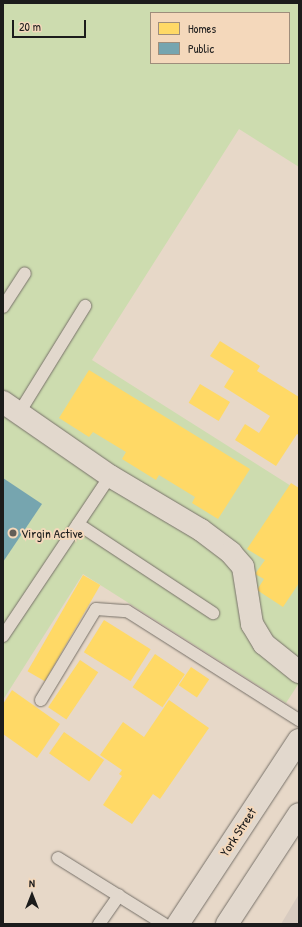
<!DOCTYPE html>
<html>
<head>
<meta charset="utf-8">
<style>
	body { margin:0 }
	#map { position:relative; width:302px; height:927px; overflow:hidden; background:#e7d8c8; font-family:"Patrick Hand",sans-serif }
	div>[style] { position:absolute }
	.built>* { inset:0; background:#d8cbc0 }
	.green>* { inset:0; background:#cddcaf }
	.homes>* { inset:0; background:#ffd966; transform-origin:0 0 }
	.public>* { inset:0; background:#76a5af }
	.roads { filter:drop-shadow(0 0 1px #777169) drop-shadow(0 0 1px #777169) }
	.lane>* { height:12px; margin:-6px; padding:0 6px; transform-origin:6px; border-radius:6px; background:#e2d8cd }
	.street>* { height:22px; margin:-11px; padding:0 11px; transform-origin:11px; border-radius:11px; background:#e2d8cd }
	.secondary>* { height:22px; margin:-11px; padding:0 11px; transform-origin:11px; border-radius:11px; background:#e2d8cd }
	.dots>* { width:11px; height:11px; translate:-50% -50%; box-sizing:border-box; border:2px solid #f4d8bb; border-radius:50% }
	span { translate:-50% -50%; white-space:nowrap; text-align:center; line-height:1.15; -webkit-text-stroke:4px #f4d8bb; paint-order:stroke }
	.poi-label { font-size:13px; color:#1c1c1c }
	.left { translate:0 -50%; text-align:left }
	.street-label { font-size:13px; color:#1c1c1c }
	.frame { position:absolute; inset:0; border:4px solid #1c1c1c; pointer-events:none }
	.legend { position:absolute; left:150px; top:12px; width:140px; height:52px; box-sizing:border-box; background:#f4d8bb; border:1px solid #9e8d7b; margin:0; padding:5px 7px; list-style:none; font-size:12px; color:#1c1c1c }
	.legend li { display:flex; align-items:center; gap:8px; height:20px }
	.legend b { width:20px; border:1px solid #9e8d7b }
	.north { position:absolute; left:12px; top:875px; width:40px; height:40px; -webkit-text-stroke:3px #f4d8bb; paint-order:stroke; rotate:0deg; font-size:11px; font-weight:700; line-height:16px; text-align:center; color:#1c1c1c }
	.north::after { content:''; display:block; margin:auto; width:14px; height:18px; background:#1c1c1c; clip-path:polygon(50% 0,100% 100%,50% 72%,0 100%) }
	.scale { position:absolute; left:12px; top:20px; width:74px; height:18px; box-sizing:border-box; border:2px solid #1c1c1c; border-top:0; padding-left:5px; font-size:12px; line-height:14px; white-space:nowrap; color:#1c1c1c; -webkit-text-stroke:3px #f4d8bb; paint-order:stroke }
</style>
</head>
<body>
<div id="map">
	<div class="built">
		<i style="clip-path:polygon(299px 894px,299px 924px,281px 924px)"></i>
	</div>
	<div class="green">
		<i style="clip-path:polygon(evenodd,3px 3px,299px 3px,299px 167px,239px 129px,92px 360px,299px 491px,299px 683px,286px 703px,83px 574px,3px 700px,3px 3px,151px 13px,289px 13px,289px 63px,151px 63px,151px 13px)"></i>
	</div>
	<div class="homes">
		<i style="clip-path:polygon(220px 341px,260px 366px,257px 371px,299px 397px,299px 435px,297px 434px,276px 466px,235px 440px,245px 424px,259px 433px,270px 416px,224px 387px,234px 371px,210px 356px)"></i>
		<i style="clip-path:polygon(89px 370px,250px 469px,218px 519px,192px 503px,195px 497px,159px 475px,156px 480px,122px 459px,126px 452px,93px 432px,89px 437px,59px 418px)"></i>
		<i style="left:200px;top:384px;width:35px;height:22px;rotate:31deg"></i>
		<i style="clip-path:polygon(291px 483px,299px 488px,299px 583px,283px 607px,257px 590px,264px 579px,255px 574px,265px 560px,247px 549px)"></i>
		<i style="left:83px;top:575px;width:20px;height:111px;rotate:30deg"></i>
		<i style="left:104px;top:620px;width:55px;height:38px;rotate:32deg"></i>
		<i style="left:155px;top:654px;width:36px;height:40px;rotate:34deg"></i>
		<i style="left:80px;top:660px;width:22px;height:57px;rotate:34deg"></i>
		<i style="left:191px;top:667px;width:22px;height:22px;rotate:34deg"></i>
		<i style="clip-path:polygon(12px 690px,60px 724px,37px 758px,3px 734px,3px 704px)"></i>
		<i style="clip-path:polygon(169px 700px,209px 728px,160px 799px,153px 794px,132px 824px,103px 805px,122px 776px,119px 774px,122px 770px,100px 755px,123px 722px,144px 737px)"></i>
		<i style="left:64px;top:732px;width:49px;height:26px;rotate:35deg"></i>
	</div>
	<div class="public">
		<i style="clip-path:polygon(3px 478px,42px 504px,3px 562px)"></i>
	</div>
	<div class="roads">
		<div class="lane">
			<i style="left:3px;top:307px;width:40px;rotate:-57.1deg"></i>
			<i style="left:19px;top:413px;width:126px;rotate:-58.3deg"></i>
			<i style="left:78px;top:524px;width:162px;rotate:33.4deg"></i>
			<i style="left:3px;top:636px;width:192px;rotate:-56.2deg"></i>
			<i style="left:41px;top:700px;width:106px;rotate:-58.9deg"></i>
			<i style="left:96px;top:609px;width:31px;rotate:4deg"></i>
			<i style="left:127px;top:611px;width:204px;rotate:32.4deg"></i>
			<i style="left:58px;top:858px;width:125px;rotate:31.9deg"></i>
			<i style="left:99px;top:924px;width:35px;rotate:-55deg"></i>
		</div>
		<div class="street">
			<i style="left:3px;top:402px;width:130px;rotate:34.7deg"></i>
			<i style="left:110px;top:476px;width:106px;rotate:30.7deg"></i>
			<i style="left:201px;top:530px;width:38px;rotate:37deg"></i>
			<i style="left:231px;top:553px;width:18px;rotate:49deg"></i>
			<i style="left:243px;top:567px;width:58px;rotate:81deg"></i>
			<i style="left:252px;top:624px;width:23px;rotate:59deg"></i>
			<i style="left:264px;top:644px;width:45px;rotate:38.7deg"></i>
		</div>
		<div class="secondary">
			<i style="left:178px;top:924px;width:220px;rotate:-56.7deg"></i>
			<i style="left:227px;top:924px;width:131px;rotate:-56.8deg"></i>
		</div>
	</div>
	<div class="dots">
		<i style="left:13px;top:533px;background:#635e58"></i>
	</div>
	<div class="poi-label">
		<span class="left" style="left:21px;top:533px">Virgin Active</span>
	</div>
	<div class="street-label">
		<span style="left:238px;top:832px;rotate:-57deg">York Street</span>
	</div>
	<div class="frame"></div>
	<ul class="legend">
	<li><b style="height:11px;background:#ffd966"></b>Homes</li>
	<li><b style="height:11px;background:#76a5af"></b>Public</li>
	</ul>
	<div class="north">N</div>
	<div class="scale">20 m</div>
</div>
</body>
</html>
